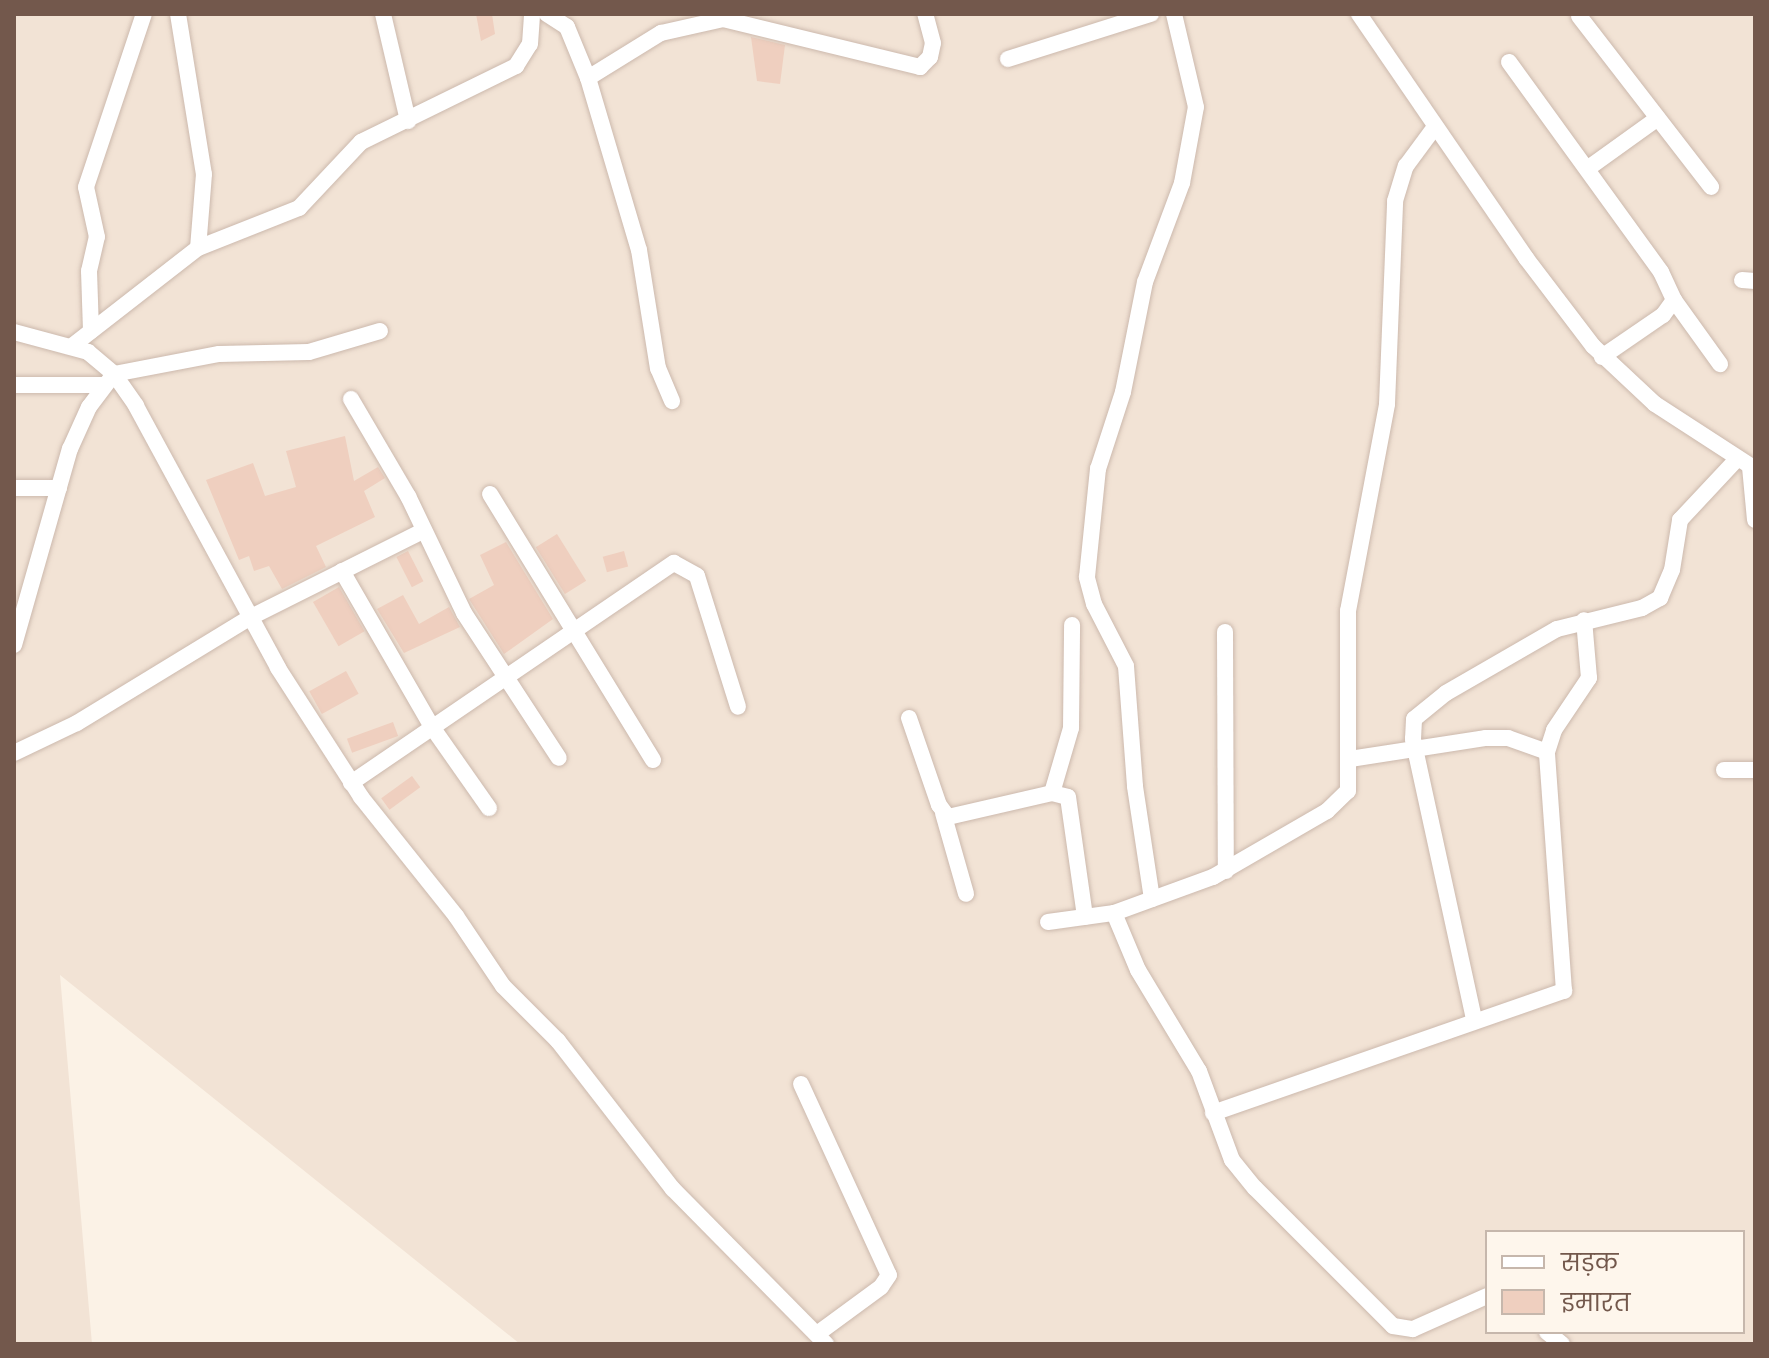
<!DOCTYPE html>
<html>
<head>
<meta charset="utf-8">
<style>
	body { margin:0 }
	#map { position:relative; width:1769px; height:1358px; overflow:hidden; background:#fbf2e6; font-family:Poppins,"Noto Sans Devanagari",sans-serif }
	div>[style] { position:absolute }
	.residential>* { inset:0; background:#f2e3d5 }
	.building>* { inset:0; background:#efcfbf; transform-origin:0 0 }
	.roads { filter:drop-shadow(0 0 2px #ccb9ad) drop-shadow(0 0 2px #ccb9ad) }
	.street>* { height:16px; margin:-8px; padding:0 8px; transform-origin:8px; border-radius:8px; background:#fff }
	span { translate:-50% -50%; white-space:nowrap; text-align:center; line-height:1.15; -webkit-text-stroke:6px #fef6ec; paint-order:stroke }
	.frame { position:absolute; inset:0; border:16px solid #73584c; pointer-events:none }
	.legend { position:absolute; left:1485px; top:1230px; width:260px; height:104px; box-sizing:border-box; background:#fef6ec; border:2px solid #c6b7ac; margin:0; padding:10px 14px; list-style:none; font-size:24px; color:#73584c }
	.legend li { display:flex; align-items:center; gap:16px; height:40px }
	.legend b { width:40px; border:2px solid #c6b7ac }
</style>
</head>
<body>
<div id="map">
	<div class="residential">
		<i style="clip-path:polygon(evenodd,14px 14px,1755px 14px,1755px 1344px,520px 1344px,60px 975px,92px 1344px,14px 1344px,14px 14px,1487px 1232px,1743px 1232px,1743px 1332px,1487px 1332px,1487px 1232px)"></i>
	</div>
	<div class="building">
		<i style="clip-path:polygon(476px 14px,492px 14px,495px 34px,481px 41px)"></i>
		<i style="clip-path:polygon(751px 37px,785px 45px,780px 84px,757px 81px)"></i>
		<i style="clip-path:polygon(345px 436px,354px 481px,378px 467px,385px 478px,364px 491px,375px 517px,316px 546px,326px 567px,282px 589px,269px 566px,254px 571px,249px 556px,239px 560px,206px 480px,253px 463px,265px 496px,296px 487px,286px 451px)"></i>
		<i style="left:557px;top:534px;width:55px;height:25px;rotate:58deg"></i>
		<i style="clip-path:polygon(506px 542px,553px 619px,504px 654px,469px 599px,494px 585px,480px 555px)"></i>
		<i style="left:408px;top:551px;width:34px;height:13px;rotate:63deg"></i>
		<i style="left:624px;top:551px;width:16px;height:22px;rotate:75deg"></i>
		<i style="left:339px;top:587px;width:51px;height:30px;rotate:60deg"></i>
		<i style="clip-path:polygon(403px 595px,419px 624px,449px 607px,460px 627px,404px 653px,377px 609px)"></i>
		<i style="left:346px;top:671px;width:26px;height:42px;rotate:61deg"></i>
		<i style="left:393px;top:722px;width:15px;height:49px;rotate:70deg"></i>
		<i style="left:412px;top:776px;width:14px;height:38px;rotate:54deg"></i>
	</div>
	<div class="roads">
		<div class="street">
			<i style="left:178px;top:14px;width:162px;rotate:80.8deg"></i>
			<i style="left:204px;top:174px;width:74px;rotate:94.6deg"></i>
			<i style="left:383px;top:14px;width:110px;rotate:76.8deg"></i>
			<i style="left:547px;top:14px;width:24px;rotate:33deg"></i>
			<i style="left:567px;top:27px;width:55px;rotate:67.6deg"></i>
			<i style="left:588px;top:78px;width:179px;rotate:73.5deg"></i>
			<i style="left:639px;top:250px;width:120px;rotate:80.9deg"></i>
			<i style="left:658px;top:368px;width:36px;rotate:67deg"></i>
			<i style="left:1359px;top:14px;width:296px;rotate:55.6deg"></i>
			<i style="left:1526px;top:258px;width:111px;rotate:52.7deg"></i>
			<i style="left:1593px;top:346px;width:85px;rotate:43.1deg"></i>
			<i style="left:1655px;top:404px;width:119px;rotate:33deg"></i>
			<i style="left:1579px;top:16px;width:216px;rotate:52.3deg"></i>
			<i style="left:1008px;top:59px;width:150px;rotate:-17.5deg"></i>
			<i style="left:1509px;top:62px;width:259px;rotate:54.1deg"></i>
			<i style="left:1661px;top:272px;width:31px;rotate:65deg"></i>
			<i style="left:1674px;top:300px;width:19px;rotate:126deg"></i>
			<i style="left:1663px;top:315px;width:74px;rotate:145.5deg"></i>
			<i style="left:588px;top:78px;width:86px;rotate:-31.7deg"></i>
			<i style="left:661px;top:33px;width:64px;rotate:-12.7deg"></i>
			<i style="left:723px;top:19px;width:203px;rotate:13.7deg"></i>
			<i style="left:920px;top:67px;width:14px;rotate:-45deg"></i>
			<i style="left:930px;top:57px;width:14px;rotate:-78deg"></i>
			<i style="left:933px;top:43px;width:30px;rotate:-105deg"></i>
			<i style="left:1587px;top:169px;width:87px;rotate:-35.7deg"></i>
			<i style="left:1742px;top:280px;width:13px;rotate:4deg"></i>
			<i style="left:1674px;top:300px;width:79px;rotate:54.3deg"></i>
			<i style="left:91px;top:331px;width:60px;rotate:-91.9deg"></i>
			<i style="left:89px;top:271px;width:35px;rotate:-77deg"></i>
			<i style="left:97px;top:237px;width:51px;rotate:-102.4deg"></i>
			<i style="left:86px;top:187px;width:182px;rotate:-71.5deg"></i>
			<i style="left:14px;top:332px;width:77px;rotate:15.1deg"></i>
			<i style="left:88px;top:352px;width:34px;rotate:40deg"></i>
			<i style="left:114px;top:374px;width:39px;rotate:55deg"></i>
			<i style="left:136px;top:406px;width:298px;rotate:61.5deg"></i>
			<i style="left:278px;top:668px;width:153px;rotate:57.2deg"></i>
			<i style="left:361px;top:797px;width:152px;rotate:51.4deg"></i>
			<i style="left:456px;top:916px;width:84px;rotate:56.1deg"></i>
			<i style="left:503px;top:986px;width:78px;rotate:45deg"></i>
			<i style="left:558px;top:1041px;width:187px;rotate:52.2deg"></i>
			<i style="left:673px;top:1189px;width:218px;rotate:45.4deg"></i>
			<i style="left:72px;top:346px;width:160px;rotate:-37.9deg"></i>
			<i style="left:198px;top:248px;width:109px;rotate:-21.6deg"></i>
			<i style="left:299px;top:208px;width:91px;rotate:-46.8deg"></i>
			<i style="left:361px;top:142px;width:173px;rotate:-26.1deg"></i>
			<i style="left:516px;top:66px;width:26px;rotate:-58deg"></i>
			<i style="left:530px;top:44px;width:30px;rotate:-86deg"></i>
			<i style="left:14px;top:385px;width:91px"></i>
			<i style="left:351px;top:399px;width:113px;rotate:59.6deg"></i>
			<i style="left:408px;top:496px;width:130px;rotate:64.4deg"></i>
			<i style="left:464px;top:613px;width:173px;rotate:56.8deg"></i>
			<i style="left:1750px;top:467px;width:53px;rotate:84.6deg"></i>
			<i style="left:14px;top:488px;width:45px"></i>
			<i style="left:490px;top:494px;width:312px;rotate:58.5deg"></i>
			<i style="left:342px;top:571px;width:180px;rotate:60deg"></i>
			<i style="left:432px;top:727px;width:99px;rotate:54.9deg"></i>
			<i style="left:1225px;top:632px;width:239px;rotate:89.8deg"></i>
			<i style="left:14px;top:645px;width:204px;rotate:-74.1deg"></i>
			<i style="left:70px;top:449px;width:46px;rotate:-65.7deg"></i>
			<i style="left:89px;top:407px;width:41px;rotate:-52.9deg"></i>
			<i style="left:114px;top:374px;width:107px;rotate:-10.8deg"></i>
			<i style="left:219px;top:354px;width:90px;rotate:-1.3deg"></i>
			<i style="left:309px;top:352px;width:74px;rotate:-16.5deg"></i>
			<i style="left:909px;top:718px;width:92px;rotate:71deg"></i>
			<i style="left:939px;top:805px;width:15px;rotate:53deg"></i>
			<i style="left:948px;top:817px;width:107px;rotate:-13deg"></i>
			<i style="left:1052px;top:793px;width:16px;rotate:14deg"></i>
			<i style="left:1068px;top:797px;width:121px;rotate:81.9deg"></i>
			<i style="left:14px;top:753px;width:70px;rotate:-25.5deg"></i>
			<i style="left:77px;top:723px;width:202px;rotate:-31.4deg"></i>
			<i style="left:249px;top:618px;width:195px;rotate:-26.6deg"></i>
			<i style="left:1350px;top:759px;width:138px;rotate:-8.8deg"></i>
			<i style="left:1486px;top:738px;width:22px"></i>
			<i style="left:1508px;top:738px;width:41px;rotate:19.7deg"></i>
			<i style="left:1724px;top:770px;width:31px"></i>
			<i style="left:351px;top:783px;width:391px;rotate:-34.3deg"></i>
			<i style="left:674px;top:563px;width:26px;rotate:29deg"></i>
			<i style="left:697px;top:576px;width:137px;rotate:72.6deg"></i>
			<i style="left:1052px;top:793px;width:68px;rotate:-73.7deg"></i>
			<i style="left:1071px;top:728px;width:103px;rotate:-89.4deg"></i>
			<i style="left:943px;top:813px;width:84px;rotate:74.1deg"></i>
			<i style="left:1152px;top:899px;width:114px;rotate:-98.6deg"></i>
			<i style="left:1135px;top:786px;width:120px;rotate:-94.3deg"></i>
			<i style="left:1126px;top:666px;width:70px;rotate:-117.3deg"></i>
			<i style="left:1094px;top:604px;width:28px;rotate:-105deg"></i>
			<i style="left:1087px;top:577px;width:109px;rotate:-84.2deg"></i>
			<i style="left:1098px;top:469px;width:81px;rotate:-72deg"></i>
			<i style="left:1123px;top:392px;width:112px;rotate:-78.7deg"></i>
			<i style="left:1145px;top:282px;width:106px;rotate:-69.5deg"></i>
			<i style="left:1182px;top:183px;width:77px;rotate:-79.6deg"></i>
			<i style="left:1196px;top:107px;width:96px;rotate:-103.3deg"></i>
			<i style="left:1114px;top:913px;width:62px;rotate:67.2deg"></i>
			<i style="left:1138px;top:970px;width:118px;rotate:58.9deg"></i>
			<i style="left:1199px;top:1071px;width:95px;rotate:69.7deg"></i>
			<i style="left:1232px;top:1160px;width:36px;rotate:51deg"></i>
			<i style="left:1255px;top:1188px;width:195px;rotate:45deg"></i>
			<i style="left:1393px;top:1326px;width:20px;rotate:9deg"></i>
			<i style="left:1413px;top:1329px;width:81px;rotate:-24deg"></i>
			<i style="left:1048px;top:922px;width:67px;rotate:-7.8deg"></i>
			<i style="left:1114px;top:913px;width:105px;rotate:-20deg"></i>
			<i style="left:1213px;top:877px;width:132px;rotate:-30.1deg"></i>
			<i style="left:1327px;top:811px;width:29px;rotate:-44deg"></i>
			<i style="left:1348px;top:791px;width:180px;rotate:-90deg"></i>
			<i style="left:1348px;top:611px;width:211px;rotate:-79.3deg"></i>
			<i style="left:1387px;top:404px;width:203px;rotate:-87.7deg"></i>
			<i style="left:1395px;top:201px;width:37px;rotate:-73deg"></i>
			<i style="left:1406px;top:166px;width:47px;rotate:-53.6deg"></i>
			<i style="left:1474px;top:1019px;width:287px;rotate:-102.3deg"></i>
			<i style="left:1413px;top:739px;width:20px;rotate:-87deg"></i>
			<i style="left:1414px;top:719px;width:41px;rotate:-39.1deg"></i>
			<i style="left:1446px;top:693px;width:128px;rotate:-30deg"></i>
			<i style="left:1557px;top:629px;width:88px;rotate:-13.9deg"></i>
			<i style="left:1642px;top:608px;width:21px;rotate:-29deg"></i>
			<i style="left:1660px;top:598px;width:30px;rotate:-67deg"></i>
			<i style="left:1672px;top:570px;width:51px;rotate:-80.9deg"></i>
			<i style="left:1680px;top:520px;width:83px;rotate:-46.9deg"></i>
			<i style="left:801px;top:1084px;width:210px;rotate:65.3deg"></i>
			<i style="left:889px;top:1275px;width:14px;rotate:124deg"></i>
			<i style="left:881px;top:1287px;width:79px;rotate:143.7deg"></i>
			<i style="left:1213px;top:1113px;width:372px;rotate:-19.2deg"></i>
			<i style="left:1564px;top:991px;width:240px;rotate:-94.1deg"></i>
			<i style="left:1547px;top:752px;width:23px;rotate:-72deg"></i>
			<i style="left:1554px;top:730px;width:63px;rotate:-56.1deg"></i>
			<i style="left:1589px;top:678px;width:58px;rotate:-94.9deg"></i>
			<i style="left:1547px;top:1332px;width:19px;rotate:39deg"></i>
		</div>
	</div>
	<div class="frame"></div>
	<ul class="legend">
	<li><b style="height:10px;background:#fff"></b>सड़क</li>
	<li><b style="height:22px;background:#efcfbf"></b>इमारत</li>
	</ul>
</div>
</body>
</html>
